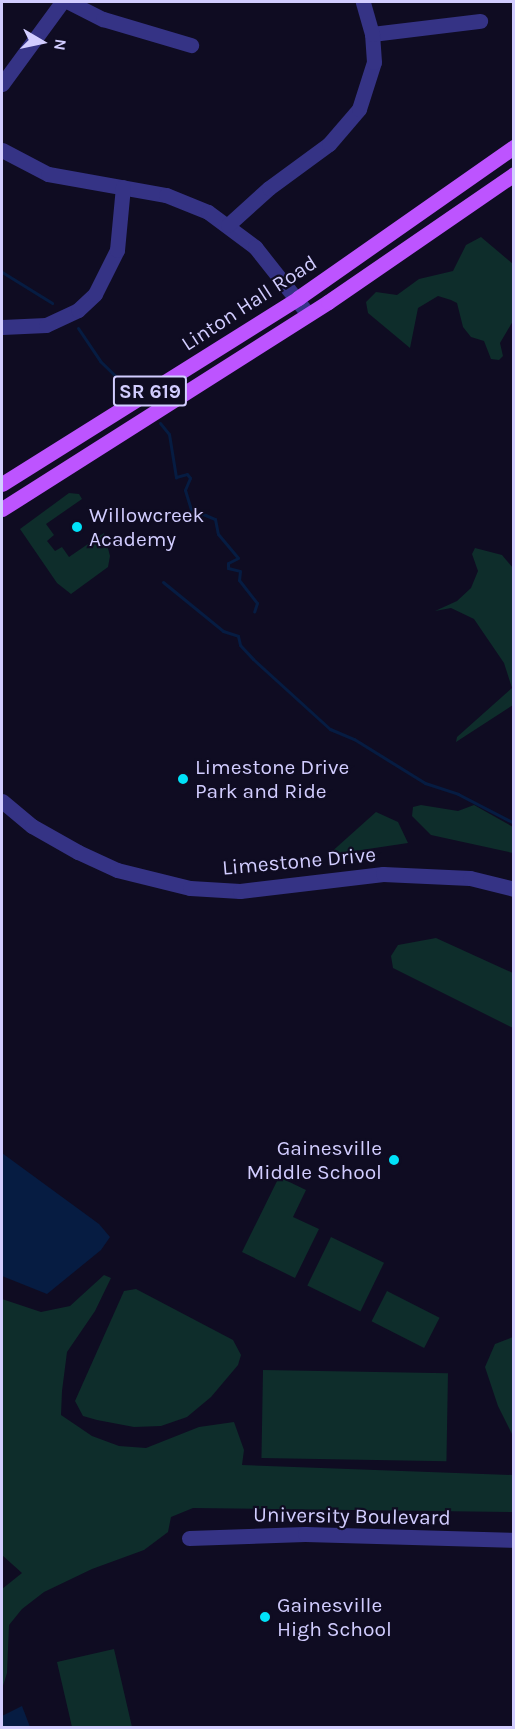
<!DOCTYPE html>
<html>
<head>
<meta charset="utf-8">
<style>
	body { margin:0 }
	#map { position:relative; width:515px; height:1729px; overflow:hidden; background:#0f0c22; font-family:Karla,sans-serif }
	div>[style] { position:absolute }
	.green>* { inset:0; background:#0e2d2b; transform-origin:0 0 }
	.water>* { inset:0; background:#061c42 }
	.stream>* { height:3px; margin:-1.5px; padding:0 1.5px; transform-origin:1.5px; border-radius:1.5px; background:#061c42 }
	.minor>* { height:15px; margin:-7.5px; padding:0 7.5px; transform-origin:7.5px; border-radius:7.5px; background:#353385 }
	.major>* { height:15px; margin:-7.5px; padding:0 7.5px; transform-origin:7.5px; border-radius:7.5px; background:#bd54ff }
	.dots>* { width:16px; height:16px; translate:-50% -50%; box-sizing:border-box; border:3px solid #0f0c22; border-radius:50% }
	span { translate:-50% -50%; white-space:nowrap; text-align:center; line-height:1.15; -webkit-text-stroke:4.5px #0f0c22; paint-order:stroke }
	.shield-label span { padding:2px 4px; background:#0f0c22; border:2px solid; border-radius:4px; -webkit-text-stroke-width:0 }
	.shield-label { font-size:20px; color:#d2cdff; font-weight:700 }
	.street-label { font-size:21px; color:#d2cdff }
	.poi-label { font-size:21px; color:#d2cdff }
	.left { translate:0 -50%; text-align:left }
	.right { translate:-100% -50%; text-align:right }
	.frame { position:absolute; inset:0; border:3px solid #d2cdff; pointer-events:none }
	.north { position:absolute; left:12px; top:12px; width:60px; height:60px; -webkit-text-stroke:4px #0f0c22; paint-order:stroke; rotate:99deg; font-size:16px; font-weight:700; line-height:24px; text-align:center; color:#d2cdff }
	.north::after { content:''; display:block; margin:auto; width:21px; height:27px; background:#d2cdff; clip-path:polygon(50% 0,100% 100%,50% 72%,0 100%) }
</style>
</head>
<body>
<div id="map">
	<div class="green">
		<i style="clip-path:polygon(481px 237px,513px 264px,513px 321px,500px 343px,503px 356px,499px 360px,491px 359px,484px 341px,471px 337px,463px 327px,457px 303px,451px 300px,438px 296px,418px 308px,410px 348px,368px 313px,366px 302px,376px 292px,397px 295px,419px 279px,453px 271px,466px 245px)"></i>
		<i style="clip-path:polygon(69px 493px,79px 494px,82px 499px,46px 524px,54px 535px,47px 541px,55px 551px,62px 547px,69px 557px,104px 533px,110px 556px,108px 567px,71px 594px,57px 583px,20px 529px)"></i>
		<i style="clip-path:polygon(475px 548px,502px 555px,513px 568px,513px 705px,456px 742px,457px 737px,512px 688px,504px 663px,474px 619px,451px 608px,435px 611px,457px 601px,471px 588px,478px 571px,472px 554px)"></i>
		<i style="clip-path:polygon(421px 805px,458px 811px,474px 805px,513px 827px,513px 853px,431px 835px,412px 816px,413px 807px)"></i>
		<i style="clip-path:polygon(376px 812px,398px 822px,408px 843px,328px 855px)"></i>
		<i style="clip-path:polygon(436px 938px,513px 973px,513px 1028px,393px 968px,391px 956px,398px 945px)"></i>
		<i style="clip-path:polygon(279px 1177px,306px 1190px,293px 1217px,319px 1229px,295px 1278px,242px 1252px)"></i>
		<i style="left:331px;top:1237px;width:59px;height:54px;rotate:26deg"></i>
		<i style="clip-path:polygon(104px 1275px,111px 1278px,95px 1311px,67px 1352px,62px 1391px,61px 1415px,92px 1436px,119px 1446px,146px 1448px,199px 1427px,234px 1422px,244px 1450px,242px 1465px,513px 1475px,513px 1512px,193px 1508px,171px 1517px,168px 1532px,144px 1550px,92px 1569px,44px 1592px,22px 1609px,9px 1625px,7px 1673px,2px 1689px,2px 1589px,22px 1573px,2px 1555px,2px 1299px,41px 1312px,70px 1306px)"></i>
		<i style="clip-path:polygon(136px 1289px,233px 1340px,241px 1355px,238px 1365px,211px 1397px,187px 1417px,161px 1426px,134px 1427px,97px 1420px,83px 1416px,75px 1401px,124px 1291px)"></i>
		<i style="left:387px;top:1291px;width:59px;height:34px;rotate:27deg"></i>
		<i style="clip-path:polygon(513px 1337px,513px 1436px,498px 1406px,485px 1367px,495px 1344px)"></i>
		<i style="left:263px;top:1370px;width:185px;height:88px;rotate:1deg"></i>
		<i style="clip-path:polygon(114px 1649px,132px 1727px,72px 1727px,57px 1662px)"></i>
	</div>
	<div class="water">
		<i style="clip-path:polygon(2px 1153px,99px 1224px,110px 1237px,101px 1250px,47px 1294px,2px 1276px)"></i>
		<i style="clip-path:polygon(22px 1706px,30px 1727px,2px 1727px,2px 1716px)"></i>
	</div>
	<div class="stream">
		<i style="left:2px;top:272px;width:59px;rotate:31.8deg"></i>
		<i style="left:78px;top:328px;width:40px;rotate:56deg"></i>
		<i style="left:100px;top:361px;width:35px;rotate:44deg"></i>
		<i style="left:160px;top:423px;width:14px;rotate:51deg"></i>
		<i style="left:169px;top:434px;width:44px;rotate:80.8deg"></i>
		<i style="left:176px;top:477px;width:11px;rotate:-15deg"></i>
		<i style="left:187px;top:474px;width:5px;rotate:53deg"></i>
		<i style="left:190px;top:478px;width:13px;rotate:113deg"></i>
		<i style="left:185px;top:490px;width:21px;rotate:73deg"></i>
		<i style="left:191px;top:510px;width:8px;rotate:45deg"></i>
		<i style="left:197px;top:516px;width:6px;rotate:-18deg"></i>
		<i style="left:203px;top:514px;width:13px;rotate:23deg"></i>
		<i style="left:215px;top:519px;width:15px;rotate:79deg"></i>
		<i style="left:218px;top:534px;width:31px;rotate:50deg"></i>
		<i style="left:238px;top:558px;width:11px;rotate:153deg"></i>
		<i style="left:228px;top:563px;width:5px;rotate:90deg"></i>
		<i style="left:228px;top:568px;width:12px;rotate:14deg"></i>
		<i style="left:240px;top:571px;width:9px;rotate:96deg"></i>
		<i style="left:239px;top:580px;width:29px;rotate:52deg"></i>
		<i style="left:257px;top:603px;width:9px;rotate:108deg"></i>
		<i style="left:163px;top:582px;width:77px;rotate:39.2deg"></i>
		<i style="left:223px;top:631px;width:16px;rotate:18deg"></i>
		<i style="left:238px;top:636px;width:9px;rotate:77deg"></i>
		<i style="left:240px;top:645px;width:19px;rotate:47deg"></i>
		<i style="left:253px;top:659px;width:104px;rotate:42.3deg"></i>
		<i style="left:330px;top:729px;width:26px;rotate:23deg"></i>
		<i style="left:354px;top:739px;width:84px;rotate:31.8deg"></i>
		<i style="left:425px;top:783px;width:35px;rotate:18deg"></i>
		<i style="left:458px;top:794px;width:63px;rotate:27.4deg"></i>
	</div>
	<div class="minor">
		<i style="left:69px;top:2px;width:38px;rotate:27deg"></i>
		<i style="left:103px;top:19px;width:92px;rotate:16.5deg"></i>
		<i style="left:372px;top:34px;width:109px;rotate:-6.9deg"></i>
		<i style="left:2px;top:84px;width:102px;rotate:-53.8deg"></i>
		<i style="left:2px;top:150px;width:52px;rotate:27.6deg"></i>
		<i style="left:48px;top:174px;width:120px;rotate:10.1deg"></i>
		<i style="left:166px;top:195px;width:45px;rotate:22deg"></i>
		<i style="left:208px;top:212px;width:59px;rotate:36.7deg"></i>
		<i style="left:255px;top:247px;width:85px;rotate:51.7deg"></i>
		<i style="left:228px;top:225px;width:55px;rotate:-42.1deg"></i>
		<i style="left:269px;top:188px;width:74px;rotate:-36.3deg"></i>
		<i style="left:329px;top:144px;width:46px;rotate:-49.4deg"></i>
		<i style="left:359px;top:109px;width:49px;rotate:-72.3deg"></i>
		<i style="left:374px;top:62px;width:28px;rotate:-94deg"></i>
		<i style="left:372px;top:34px;width:33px;rotate:-106deg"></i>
		<i style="left:2px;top:327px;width:44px;rotate:-2.6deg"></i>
		<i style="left:46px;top:325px;width:35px;rotate:-25deg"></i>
		<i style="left:78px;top:310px;width:23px;rotate:-43deg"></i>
		<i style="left:95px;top:294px;width:49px;rotate:-63.4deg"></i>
		<i style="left:117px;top:250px;width:63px;rotate:-84.6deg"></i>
		<i style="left:2px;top:801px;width:39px;rotate:40deg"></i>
		<i style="left:32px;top:826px;width:53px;rotate:29.5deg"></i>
		<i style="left:78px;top:852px;width:43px;rotate:24.8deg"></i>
		<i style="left:117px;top:870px;width:75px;rotate:13.9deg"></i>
		<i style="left:190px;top:888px;width:50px;rotate:3.4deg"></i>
		<i style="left:240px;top:891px;width:144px;rotate:-6.8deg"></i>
		<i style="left:383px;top:874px;width:87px;rotate:2.6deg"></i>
		<i style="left:470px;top:878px;width:45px;rotate:14deg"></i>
		<i style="left:189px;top:1538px;width:116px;rotate:-2deg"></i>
		<i style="left:305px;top:1534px;width:209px;rotate:1.6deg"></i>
	</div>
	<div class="major">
		<i style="left:2px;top:484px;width:350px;rotate:-32.1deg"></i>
		<i style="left:298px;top:298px;width:264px;rotate:-35deg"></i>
		<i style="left:2px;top:509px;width:386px;rotate:-32.4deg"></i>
		<i style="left:328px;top:302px;width:226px;rotate:-34.5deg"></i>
	</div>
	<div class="dots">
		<i style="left:77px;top:527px;background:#00e2f8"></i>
		<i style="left:183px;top:779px;background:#00e2f8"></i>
		<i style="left:394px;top:1160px;background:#00e2f8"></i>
		<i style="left:265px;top:1617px;background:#00e2f8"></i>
	</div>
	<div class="shield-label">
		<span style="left:150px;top:391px">SR 619</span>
	</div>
	<div class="street-label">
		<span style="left:249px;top:303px;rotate:-33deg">Linton Hall Road</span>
		<span style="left:299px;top:861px;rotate:-5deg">Limestone Drive</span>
		<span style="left:352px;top:1516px;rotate:1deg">University Boulevard</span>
	</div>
	<div class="poi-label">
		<span class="left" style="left:89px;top:527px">Willowcreek<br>Academy</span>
		<span class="left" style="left:195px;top:779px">Limestone Drive<br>Park and Ride</span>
		<span class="right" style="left:382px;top:1160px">Gainesville<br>Middle School</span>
		<span class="left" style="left:277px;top:1617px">Gainesville<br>High School</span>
	</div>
	<div class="frame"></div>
	<div class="north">N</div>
</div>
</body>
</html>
